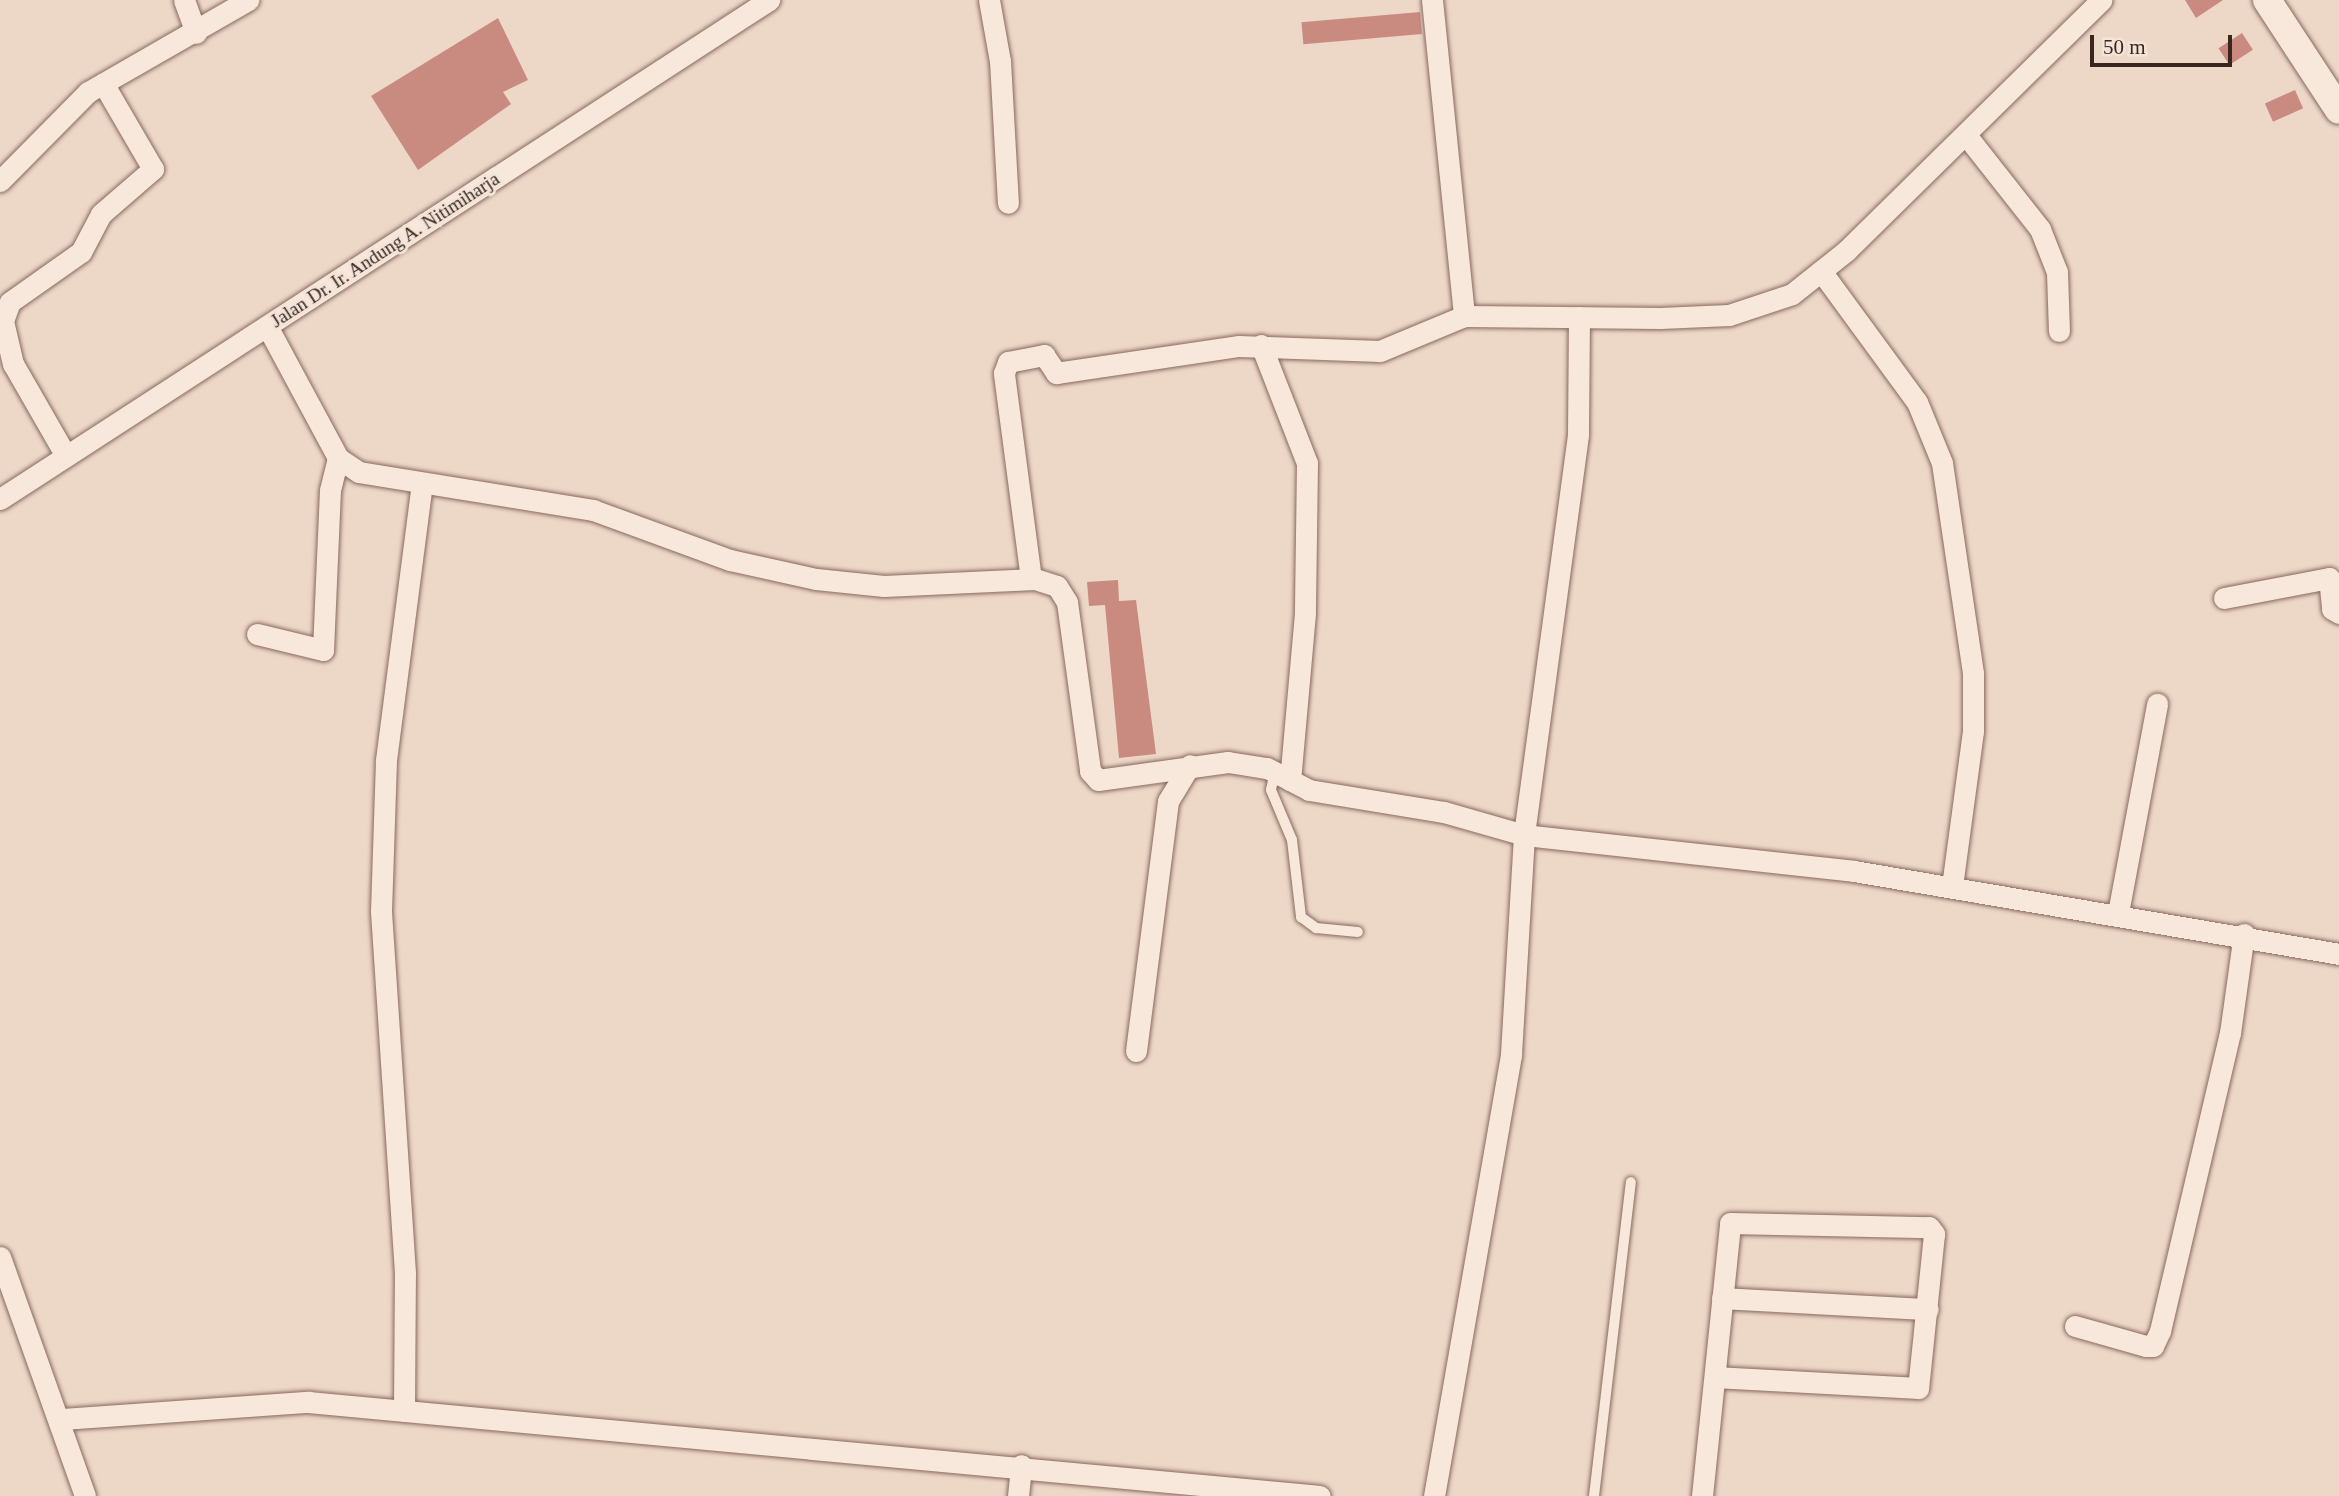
<!DOCTYPE html>
<html>
<head>
<meta charset="utf-8">
<style>
	body { margin:0 }
	#map { position:relative; width:2339px; height:1496px; overflow:hidden; background:#edd8c8; font-family:"Times New Roman",serif }
	div>[style] { position:absolute }
	.building>* { inset:0; background:#c98b80; transform-origin:0 0 }
	.roads { filter:drop-shadow(0 0 2px #88695e) drop-shadow(0 0 2px #88695e) }
	.service>* { height:10px; margin:-5px; padding:0 5px; transform-origin:5px; border-radius:5px; background:#f8e8dc }
	.minor>* { height:21px; margin:-10.5px; padding:0 10.5px; transform-origin:10.5px; border-radius:10.5px; background:#f8e8dc }
	.secondary>* { height:28px; margin:-14px; padding:0 14px; transform-origin:14px; border-radius:14px; background:#f8e8dc }
	span { translate:-50% -50%; white-space:nowrap; text-align:center; line-height:1.15; -webkit-text-stroke:6px #f4e4d8; paint-order:stroke }
	.street-label { font-size:19px; color:#392621 }
	.scale { position:absolute; left:2090px; top:35px; width:142px; height:32px; box-sizing:border-box; border:4px solid #392621; border-top:0; padding-left:9px; font-size:21px; line-height:24px; white-space:nowrap; color:#392621; -webkit-text-stroke:5px #f4e4d8; paint-order:stroke }
</style>
</head>
<body>
<div id="map">
	<div class="building">
		<i style="clip-path:polygon(2185px 0,2223px 0,2196px 18px)"></i>
		<i style="left:1420px;top:12px;width:22px;height:119px;rotate:85deg"></i>
		<i style="clip-path:polygon(498px 18px,528px 80px,503px 92px,511px 104px,418px 170px,371px 96px)"></i>
		<i style="left:2242px;top:33px;width:20px;height:28px;rotate:57deg"></i>
		<i style="left:2295px;top:90px;width:20px;height:33px;rotate:66deg"></i>
		<i style="clip-path:polygon(1118px 580px,1119px 601px,1136px 600px,1156px 754px,1119px 758px,1105px 605px,1089px 606px,1087px 582px)"></i>
	</div>
	<div class="roads">
		<div class="service">
			<i style="left:1275px;top:772px;width:18px;rotate:103deg"></i>
			<i style="left:1271px;top:790px;width:54px;rotate:67.2deg"></i>
			<i style="left:1292px;top:840px;width:78px;rotate:83.3deg"></i>
			<i style="left:1301px;top:917px;width:19px;rotate:36deg"></i>
			<i style="left:1316px;top:928px;width:42px;rotate:5.4deg"></i>
			<i style="left:1594px;top:1496px;width:316px;rotate:-83.3deg"></i>
		</div>
		<div class="minor">
			<i style="left:184px;top:0;width:35px;rotate:70deg"></i>
			<i style="left:989px;top:0;width:62px;rotate:79.8deg"></i>
			<i style="left:1000px;top:61px;width:142px;rotate:86.8deg"></i>
			<i style="left:1432px;top:0;width:318px;rotate:84.2deg"></i>
			<i style="left:1464px;top:316px;width:196px;rotate:0.6deg"></i>
			<i style="left:1660px;top:318px;width:69px;rotate:-2.5deg"></i>
			<i style="left:1729px;top:315px;width:66px;rotate:-18.4deg"></i>
			<i style="left:1792px;top:294px;width:69px;rotate:-38.5deg"></i>
			<i style="left:1846px;top:251px;width:358px;rotate:-44.5deg"></i>
			<i style="left:1966px;top:135px;width:120px;rotate:51.8deg"></i>
			<i style="left:2040px;top:229px;width:46px;rotate:68.4deg"></i>
			<i style="left:2057px;top:272px;width:59px;rotate:88.1deg"></i>
			<i style="left:0;top:181px;width:125px;rotate:-45.3deg"></i>
			<i style="left:88px;top:92px;width:185px;rotate:-29.9deg"></i>
			<i style="left:1821px;top:271px;width:162px;rotate:53.8deg"></i>
			<i style="left:1917px;top:402px;width:66px;rotate:67.7deg"></i>
			<i style="left:1942px;top:463px;width:212px;rotate:81.6deg"></i>
			<i style="left:1973px;top:673px;width:58px;rotate:90deg"></i>
			<i style="left:1973px;top:731px;width:156px;rotate:97.7deg"></i>
			<i style="left:1579px;top:317px;width:118px;rotate:90.5deg"></i>
			<i style="left:1578px;top:435px;width:404px;rotate:97.7deg"></i>
			<i style="left:1524px;top:835px;width:332px;rotate:6.2deg"></i>
			<i style="left:1854px;top:871px;width:492px;rotate:9.7deg"></i>
			<i style="left:267px;top:326px;width:150px;rotate:61.7deg"></i>
			<i style="left:338px;top:458px;width:25px;rotate:34deg"></i>
			<i style="left:359px;top:472px;width:237px;rotate:9.2deg"></i>
			<i style="left:593px;top:510px;width:146px;rotate:20.1deg"></i>
			<i style="left:730px;top:560px;width:88px;rotate:12.5deg"></i>
			<i style="left:816px;top:579px;width:68px;rotate:5.9deg"></i>
			<i style="left:884px;top:586px;width:151px;rotate:-2.7deg"></i>
			<i style="left:1035px;top:579px;width:23px;rotate:18deg"></i>
			<i style="left:1057px;top:586px;width:19px;rotate:58deg"></i>
			<i style="left:1067px;top:602px;width:171px;rotate:82.2deg"></i>
			<i style="left:1090px;top:771px;width:12px;rotate:48deg"></i>
			<i style="left:1098px;top:780px;width:131px;rotate:-7.9deg"></i>
			<i style="left:1228px;top:762px;width:39px;rotate:9deg"></i>
			<i style="left:1267px;top:768px;width:47px;rotate:27.6deg"></i>
			<i style="left:1309px;top:790px;width:137px;rotate:9.3deg"></i>
			<i style="left:1444px;top:812px;width:83px;rotate:16deg"></i>
			<i style="left:1524px;top:835px;width:220px;rotate:93.4deg"></i>
			<i style="left:1511px;top:1055px;width:448px;rotate:99.9deg"></i>
			<i style="left:1261px;top:345px;width:127px;rotate:68.7deg"></i>
			<i style="left:1307px;top:463px;width:150px;rotate:90.8deg"></i>
			<i style="left:1305px;top:613px;width:168px;rotate:95.1deg"></i>
			<i style="left:66px;top:456px;width:106px;rotate:-119.9deg"></i>
			<i style="left:13px;top:364px;width:44px;rotate:-103.1deg"></i>
			<i style="left:3px;top:321px;width:20px;rotate:-70deg"></i>
			<i style="left:10px;top:302px;width:87px;rotate:-35.2deg"></i>
			<i style="left:81px;top:252px;width:43px;rotate:-62.2deg"></i>
			<i style="left:101px;top:214px;width:69px;rotate:-40.9deg"></i>
			<i style="left:153px;top:169px;width:99px;rotate:-120.2deg"></i>
			<i style="left:0;top:499px;width:917px;rotate:-32.98deg"></i>
			<i style="left:1031px;top:579px;width:208px;rotate:-97.5deg"></i>
			<i style="left:1004px;top:373px;width:12px;rotate:-70deg"></i>
			<i style="left:1008px;top:362px;width:37px;rotate:-11deg"></i>
			<i style="left:1044px;top:355px;width:22px;rotate:56deg"></i>
			<i style="left:1056px;top:373px;width:185px;rotate:-8.4deg"></i>
			<i style="left:1239px;top:346px;width:141px;rotate:2deg"></i>
			<i style="left:1380px;top:351px;width:91px;rotate:-22.6deg"></i>
			<i style="left:2224px;top:598px;width:107px;rotate:-10.8deg"></i>
			<i style="left:2329px;top:578px;width:31px;rotate:84deg"></i>
			<i style="left:2332px;top:609px;width:8px;rotate:30deg"></i>
			<i style="left:257px;top:634px;width:68px;rotate:13.6deg"></i>
			<i style="left:323px;top:650px;width:160px;rotate:-87.5deg"></i>
			<i style="left:330px;top:490px;width:33px;rotate:-76deg"></i>
			<i style="left:2118px;top:913px;width:213px;rotate:-79.4deg"></i>
			<i style="left:1136px;top:1051px;width:252px;rotate:-82.7deg"></i>
			<i style="left:1168px;top:801px;width:42px;rotate:-58.6deg"></i>
			<i style="left:0;top:1257px;width:254px;rotate:70.4deg"></i>
			<i style="left:1722px;top:1298px;width:206px;rotate:3.1deg"></i>
			<i style="left:2075px;top:1326px;width:74px;rotate:15.7deg"></i>
			<i style="left:2146px;top:1346px;width:7px"></i>
			<i style="left:2153px;top:1346px;width:17px;rotate:-65deg"></i>
			<i style="left:2160px;top:1331px;width:306px;rotate:-76.8deg"></i>
			<i style="left:2230px;top:1033px;width:100px;rotate:-82deg"></i>
			<i style="left:404px;top:1411px;width:138px;rotate:-89.6deg"></i>
			<i style="left:405px;top:1273px;width:363px;rotate:-93.8deg"></i>
			<i style="left:381px;top:911px;width:151px;rotate:-88.1deg"></i>
			<i style="left:386px;top:760px;width:279px;rotate:-82.6deg"></i>
			<i style="left:62px;top:1419px;width:247px;rotate:-4deg"></i>
			<i style="left:308px;top:1402px;width:1016px;rotate:5.31deg"></i>
			<i style="left:1018px;top:1496px;width:31px;rotate:-84deg"></i>
			<i style="left:1702px;top:1496px;width:274px;rotate:-84.1deg"></i>
			<i style="left:1730px;top:1223px;width:199px;rotate:1.2deg"></i>
			<i style="left:1929px;top:1227px;width:9px;rotate:54deg"></i>
			<i style="left:1934px;top:1234px;width:155px;rotate:95.9deg"></i>
			<i style="left:1918px;top:1388px;width:203px;rotate:-176.9deg"></i>
		</div>
		<div class="secondary">
			<i style="left:2267px;top:0;width:131px;rotate:56.8deg"></i>
		</div>
	</div>
	<div class="street-label">
		<span style="left:385px;top:250px;rotate:-33deg">Jalan Dr. Ir. Andung A. Nitimiharja</span>
	</div>
	<div class="scale">50 m</div>
</div>
</body>
</html>
